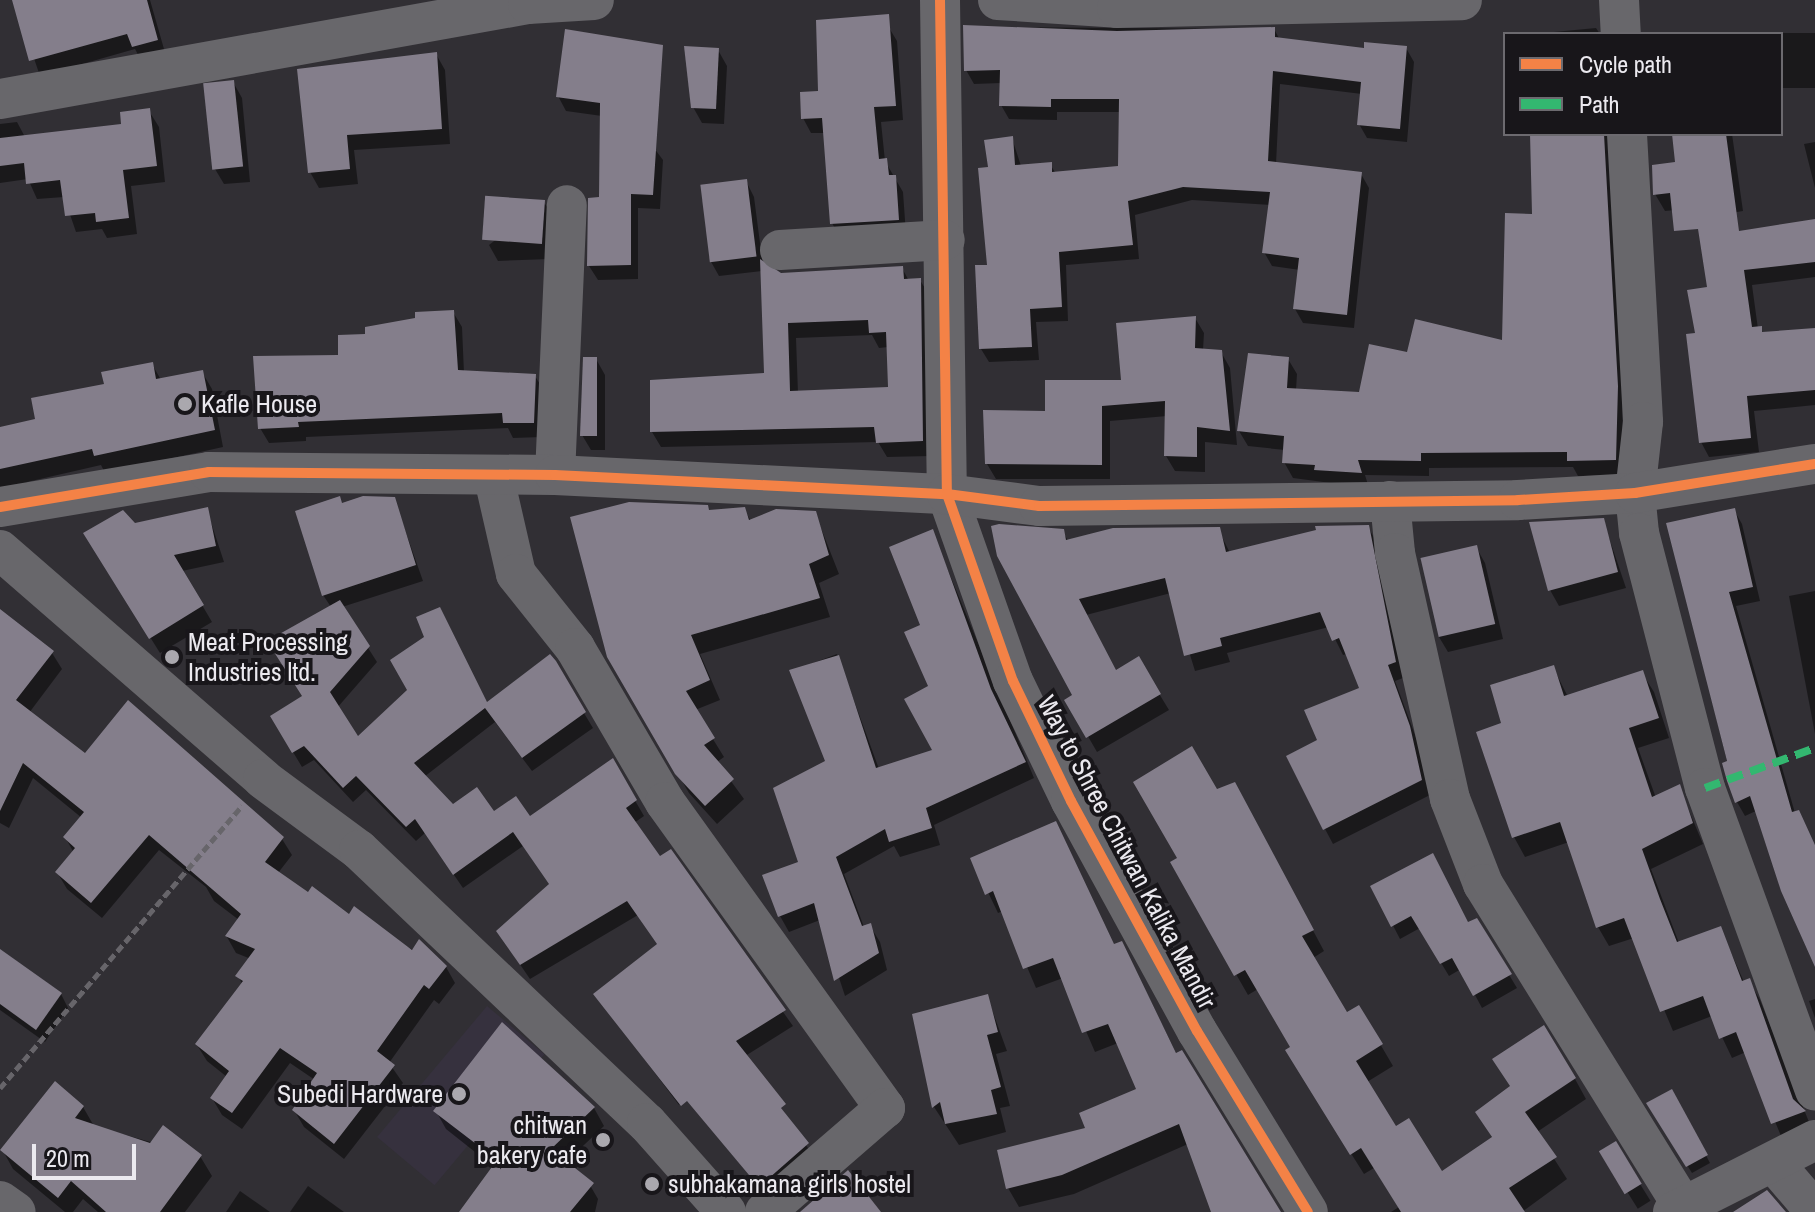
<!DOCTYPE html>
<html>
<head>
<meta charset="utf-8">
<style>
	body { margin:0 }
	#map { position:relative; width:1815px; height:1212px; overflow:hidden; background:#312f34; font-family:"Archivo Narrow",sans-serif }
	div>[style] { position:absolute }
	.built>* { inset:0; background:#36313e; transform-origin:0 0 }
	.shadow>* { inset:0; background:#0007; transform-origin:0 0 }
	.building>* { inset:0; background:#847e8b; transform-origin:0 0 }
	.path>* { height:5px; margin-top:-2.5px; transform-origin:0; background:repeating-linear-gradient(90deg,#67656a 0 8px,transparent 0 12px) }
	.minor>* { height:40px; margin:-20px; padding:0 20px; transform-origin:20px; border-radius:20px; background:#68676b }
	.quiet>* { height:8px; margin-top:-4px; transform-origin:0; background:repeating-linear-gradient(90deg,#33b770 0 16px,transparent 0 24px) }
	.cycleway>* { height:10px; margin:-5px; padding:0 5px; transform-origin:5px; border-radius:5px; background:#f48246 }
	.dots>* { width:22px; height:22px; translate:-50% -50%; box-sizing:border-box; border:4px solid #18161a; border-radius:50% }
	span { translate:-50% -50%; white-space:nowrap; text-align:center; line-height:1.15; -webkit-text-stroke:8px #18161a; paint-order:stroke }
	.poi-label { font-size:26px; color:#ebe9ef }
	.left { translate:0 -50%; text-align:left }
	.right { translate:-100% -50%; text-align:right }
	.street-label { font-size:26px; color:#ebe9ef }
	.legend { position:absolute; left:1503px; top:32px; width:280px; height:104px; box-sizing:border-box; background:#18161a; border:2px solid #6c6a6f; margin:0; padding:10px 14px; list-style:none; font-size:24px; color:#ebe9ef }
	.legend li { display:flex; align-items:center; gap:16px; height:40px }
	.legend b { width:40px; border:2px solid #6c6a6f }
	.scale { position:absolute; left:32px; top:1144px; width:104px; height:36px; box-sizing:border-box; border:4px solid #ebe9ef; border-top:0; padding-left:10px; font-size:24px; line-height:28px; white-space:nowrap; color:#ebe9ef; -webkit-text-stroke:6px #18161a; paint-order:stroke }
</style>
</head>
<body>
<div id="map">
	<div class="built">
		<i style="left:487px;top:1006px;width:75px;height:171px;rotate:40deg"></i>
	</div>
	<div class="shadow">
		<i style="clip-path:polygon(14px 0,150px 0,166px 56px,142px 62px,135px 49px,40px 76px)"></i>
		<i style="clip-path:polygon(888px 26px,897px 41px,903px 120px,881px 122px,885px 161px,903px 192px,906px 234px,840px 238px,832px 223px,825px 133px,811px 133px,803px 118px)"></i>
		<i style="clip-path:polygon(965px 27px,1274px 29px,1280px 40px,1366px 50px,1406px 48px,1414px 62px,1407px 142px,1367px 138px,1359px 124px,1362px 94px,1280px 84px,1276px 164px,1361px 174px,1369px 188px,1354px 328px,1303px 323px,1295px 309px,1300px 270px,1272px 266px,1264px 252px,1271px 205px,1192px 200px,1135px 215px,1139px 259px,1066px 265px,1068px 321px,1036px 322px,1039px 360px,989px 362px,981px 349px,989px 268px,990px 169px,1012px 138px,1021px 166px,1050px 164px,1056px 174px,1120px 168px,1121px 112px,1057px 112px,1057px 120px,1009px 119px,1001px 105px,1001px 83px,974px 84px,966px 70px)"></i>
		<i style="clip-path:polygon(1596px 28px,1600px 34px,1533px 34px)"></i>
		<i style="clip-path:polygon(567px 32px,663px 160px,660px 209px,638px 208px,638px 279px,598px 280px,589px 266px,601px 199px,602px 116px,566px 111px,558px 96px)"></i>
		<i style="left:1815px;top:33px;width:55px;height:34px;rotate:90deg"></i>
		<i style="clip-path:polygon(718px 50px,727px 66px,724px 124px,702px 123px,693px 107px)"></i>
		<i style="clip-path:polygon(436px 54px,445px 70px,450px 144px,354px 150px,358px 184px,319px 188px,310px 172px,299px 71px)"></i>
		<i style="clip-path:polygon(233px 82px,242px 98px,250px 182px,224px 184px,215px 169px)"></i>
		<i style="clip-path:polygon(149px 111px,159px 127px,165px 182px,131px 186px,137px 234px,107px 238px,102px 229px,76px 232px,64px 197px,37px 199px,28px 179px,0 183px,0 124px,17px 122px,25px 137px,123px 126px)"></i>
		<i style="clip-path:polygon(1531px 134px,1620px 134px,1623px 475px,1578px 476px,1573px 467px,1429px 468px,1429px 476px,1365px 475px,1369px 488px,1293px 478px,1284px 462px,1285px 450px,1248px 446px,1239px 431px,1288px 359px,1297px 374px,1296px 390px,1361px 394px,1409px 354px,1504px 343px,1534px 216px)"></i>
		<i style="clip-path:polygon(1674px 134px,1732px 134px,1743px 211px,1683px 221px,1676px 210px,1665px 211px,1655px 194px,1678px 164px)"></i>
		<i style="clip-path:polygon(1815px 142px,1815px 188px,1804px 144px)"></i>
		<i style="clip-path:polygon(evenodd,746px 181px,754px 197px,763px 266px,781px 275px,902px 268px,909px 281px,920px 280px,929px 295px,931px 456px,887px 457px,878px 442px,661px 447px,652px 432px,766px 375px,762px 271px,719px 276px,710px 260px,746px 181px,872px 335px,879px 348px,888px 347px,890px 389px,798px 393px,796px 338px,872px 335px)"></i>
		<i style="clip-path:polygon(544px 202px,553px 217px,550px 259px,498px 261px,489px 245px)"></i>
		<i style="clip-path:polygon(1815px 232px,1815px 277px,1752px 285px,1758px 329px,1764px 334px,1815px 330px,1815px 405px,1754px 411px,1759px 452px,1709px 457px,1701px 442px,1697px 335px,1709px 289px)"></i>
		<i style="clip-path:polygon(453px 312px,462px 327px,464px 373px,535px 376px,544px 391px,542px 437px,513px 438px,508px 428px,306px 437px,306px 441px,269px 443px,260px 428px,367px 336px)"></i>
		<i style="clip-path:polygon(1195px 318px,1204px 333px,1203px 350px,1221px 352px,1230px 368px,1237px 445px,1205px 442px,1205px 472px,1175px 471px,1166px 456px,1167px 416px,1110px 421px,1110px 479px,996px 479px,987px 464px,1047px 413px,1123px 382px)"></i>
		<i style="clip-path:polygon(596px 359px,605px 375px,605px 450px,591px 450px,582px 435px)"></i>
		<i style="clip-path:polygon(152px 364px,161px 380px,202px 372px,212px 389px,223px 447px,105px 473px,101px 465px,27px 482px,28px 491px,0 497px,0 429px,38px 421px)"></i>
		<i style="clip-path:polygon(394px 499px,423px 581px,342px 607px,377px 662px,337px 708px,357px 740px,487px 704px,550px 657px,593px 728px,532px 771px,495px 722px,424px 777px,453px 807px,530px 819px,612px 761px,644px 816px,634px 823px,660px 859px,670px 852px,793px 1026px,742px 1058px,728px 1047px,679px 1105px,596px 995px,659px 945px,638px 915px,530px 979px,508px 947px,551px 885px,523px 846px,463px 888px,425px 833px,416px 841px,366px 790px,353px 802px,314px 760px,302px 767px,272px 717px,304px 697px,331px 607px,323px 595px,343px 505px)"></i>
		<i style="clip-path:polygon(744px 509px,751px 521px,815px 513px,839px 574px,819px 583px,830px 617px,700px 654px,720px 700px,695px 710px,724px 757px,717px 762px,744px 799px,717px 824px,689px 793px,609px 657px,709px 512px)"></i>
		<i style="clip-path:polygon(207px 510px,224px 562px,182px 571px,212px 622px,160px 653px,95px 549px,134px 525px)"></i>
		<i style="clip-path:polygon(1734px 510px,1742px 524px,1760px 601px,1736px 606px,1795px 813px,1815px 845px,1815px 900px,1758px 810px,1745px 816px,1737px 802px,1669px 525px)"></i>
		<i style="clip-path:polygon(1603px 520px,1626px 588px,1559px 606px,1550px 590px)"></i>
		<i style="clip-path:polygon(1368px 527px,1377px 543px,1403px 678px,1395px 681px,1418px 743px,1430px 795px,1333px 844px,1325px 829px,1320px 741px,1361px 689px,1347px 654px,1343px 655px,1329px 627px,1227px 653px,1230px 662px,1195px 671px,1171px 593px,1086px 615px,1116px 672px,1138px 659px,1169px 710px,1097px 752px,1067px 700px,1075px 696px,1062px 531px,1069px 542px,1218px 529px,1230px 553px)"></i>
		<i style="clip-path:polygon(932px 532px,1034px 778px,934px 825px,940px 845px,900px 857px,894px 846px,844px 874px,864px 927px,870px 926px,880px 942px,887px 970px,845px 996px,820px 920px,789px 932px,780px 916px,800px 863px,827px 762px,792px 671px,837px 654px,879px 769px,935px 751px,922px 626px)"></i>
		<i style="clip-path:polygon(1476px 547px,1485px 563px,1503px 639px,1448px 652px,1439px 637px)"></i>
		<i style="clip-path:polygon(1815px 591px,1815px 734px,1789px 596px)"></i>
		<i style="clip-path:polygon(0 612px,52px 653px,62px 669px,29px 713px,85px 756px,282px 839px,292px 855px,278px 873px,308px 895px,446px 967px,455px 983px,439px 1004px,434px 1000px,389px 1063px,403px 1083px,344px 1159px,304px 1127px,294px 1110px,315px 1080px,290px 1063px,242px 1129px,222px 1115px,212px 1098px,227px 1077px,207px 1061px,197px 1045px,243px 985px,238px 976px,251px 959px,236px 953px,227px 937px,239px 920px,214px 901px,206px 887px,159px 850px,102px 918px,67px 889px,57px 872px,74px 853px,65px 837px,82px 818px,33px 778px,9px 828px,0 823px)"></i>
		<i style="clip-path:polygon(1553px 667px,1568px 697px,1642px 673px,1654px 692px,1669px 738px,1638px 748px,1656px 798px,1679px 787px,1703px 844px,1651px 869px,1679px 943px,1720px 928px,1744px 982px,1749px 981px,1760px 1000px,1813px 1132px,1784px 1143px,1746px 1052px,1732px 1058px,1712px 1016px,1673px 1031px,1634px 938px,1609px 946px,1598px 927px,1569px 842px,1525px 857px,1514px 837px,1479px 733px,1504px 725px)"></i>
		<i style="clip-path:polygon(1217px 791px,1246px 805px,1324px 951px,1313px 958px,1346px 1015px,1359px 1008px,1393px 1066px,1367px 1082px,1396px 1129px,1442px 1174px,1493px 1139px,1478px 1112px,1575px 1079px,1586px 1099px,1537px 1132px,1567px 1179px,1522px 1212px,1391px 1212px,1399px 1207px,1374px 1168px,1364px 1174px,1299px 1071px,1292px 1048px,1258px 989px,1248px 995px,1172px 863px,1180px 858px)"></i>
		<i style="clip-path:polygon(972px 859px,1115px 946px,1132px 963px,1177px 1055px,1188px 1144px,1074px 1194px,1019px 1207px,1008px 1188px,1139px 1090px,1118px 1043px,1095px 1052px,1063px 978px,1036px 988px,1003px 911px,998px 913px)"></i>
		<i style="clip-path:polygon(1373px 887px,1468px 925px,1476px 920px,1517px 988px,1482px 1008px,1461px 969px,1449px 976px,1420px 928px,1400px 939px)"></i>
		<i style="clip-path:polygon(0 963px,61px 994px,68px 1008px,45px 1042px,0 1010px)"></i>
		<i style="clip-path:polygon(987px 996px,1007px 1051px,996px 1054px,1010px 1106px,1000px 1108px,1006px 1132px,959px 1145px,934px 1107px,914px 1016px)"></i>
		<i style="clip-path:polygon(1815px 999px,1815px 1018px,1809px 1001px)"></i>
		<i style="clip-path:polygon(749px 1061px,812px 1154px,766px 1196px,706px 1122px)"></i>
		<i style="clip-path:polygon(1672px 1092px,1710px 1163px,1692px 1173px,1649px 1104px)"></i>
		<i style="clip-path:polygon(83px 1107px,94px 1126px,200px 1156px,212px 1176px,185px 1212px,98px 1212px,83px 1199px,73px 1212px,65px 1212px,13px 1169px,2px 1149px)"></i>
		<i style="clip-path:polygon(594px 1108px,604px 1126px,565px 1163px,587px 1180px,598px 1199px,595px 1212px,461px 1212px,494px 1167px,446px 1129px,436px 1111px)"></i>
		<i style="left:1615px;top:1144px;width:67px;height:15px;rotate:58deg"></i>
		<i style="clip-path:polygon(308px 1186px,344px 1212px,290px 1212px)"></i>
		<i style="clip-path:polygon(240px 1191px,270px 1212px,226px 1212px)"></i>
	</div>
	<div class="building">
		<i style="clip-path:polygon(12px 0,147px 0,158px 40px,132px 47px,127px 34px,29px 61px)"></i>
		<i style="clip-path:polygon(889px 14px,896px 106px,874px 107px,879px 159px,887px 158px,889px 175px,896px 175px,899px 220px,830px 224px,822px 118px,801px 119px,800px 92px,818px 91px,816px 20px)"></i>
		<i style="clip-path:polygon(963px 25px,1117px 31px,1275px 27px,1275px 37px,1364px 48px,1364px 42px,1407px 46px,1400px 129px,1357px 125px,1361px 82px,1273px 71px,1268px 161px,1362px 172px,1347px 315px,1293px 309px,1299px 258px,1262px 253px,1270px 192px,1183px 187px,1128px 201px,1133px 245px,1059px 252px,1062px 307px,1030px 309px,1032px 347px,979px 349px,975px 265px,987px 265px,978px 168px,988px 167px,984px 140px,1013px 136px,1015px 165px,1052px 162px,1052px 172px,1118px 166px,1119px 99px,1051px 99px,1051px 107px,999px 106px,1000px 70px,964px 71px)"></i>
		<i style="clip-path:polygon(565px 29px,663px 45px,653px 195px,631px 194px,631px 265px,587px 266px,588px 198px,599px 197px,600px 103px,556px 97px)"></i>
		<i style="clip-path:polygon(684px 46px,719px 48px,716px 109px,691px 108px)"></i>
		<i style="clip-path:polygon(437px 52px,442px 129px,347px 135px,350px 169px,308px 173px,297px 69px)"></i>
		<i style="left:234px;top:80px;width:87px;height:31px;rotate:84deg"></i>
		<i style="clip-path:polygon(150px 108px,157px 166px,123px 170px,129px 218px,96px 222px,95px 213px,65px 216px,60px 180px,26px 184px,24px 163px,0 166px,0 138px,121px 124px,120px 112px)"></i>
		<i style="clip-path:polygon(1530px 134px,1604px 134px,1618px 386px,1616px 460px,1567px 461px,1567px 452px,1421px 453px,1421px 461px,1358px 460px,1362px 473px,1314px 470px,1315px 465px,1282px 463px,1284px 436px,1237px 431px,1248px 353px,1289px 357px,1287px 388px,1359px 392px,1369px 344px,1407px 352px,1415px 319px,1502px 340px,1505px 213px,1532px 214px)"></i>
		<i style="clip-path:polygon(1672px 134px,1726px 134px,1739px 231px,1815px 219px,1815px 262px,1744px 270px,1752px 327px,1762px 326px,1762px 332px,1815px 328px,1815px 390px,1747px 396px,1751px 438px,1699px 443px,1686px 334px,1695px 333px,1687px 290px,1707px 287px,1698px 229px,1674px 231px,1670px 193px,1653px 195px,1652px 165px,1675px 162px)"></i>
		<i style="left:747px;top:179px;width:78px;height:47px;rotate:83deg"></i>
		<i style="left:545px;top:200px;width:44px;height:60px;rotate:94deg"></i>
		<i style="clip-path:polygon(evenodd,760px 259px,781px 273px,903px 266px,904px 279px,921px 278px,923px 441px,876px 443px,874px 427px,650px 432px,650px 380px,764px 373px,760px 259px,868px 320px,869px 333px,886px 332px,888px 387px,790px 391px,788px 323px,868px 320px)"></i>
		<i style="clip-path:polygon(454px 310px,458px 370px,536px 374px,534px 423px,503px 423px,502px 413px,298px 422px,299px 427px,258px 429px,253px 356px,338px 355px,338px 335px,365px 334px,365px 327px,415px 318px,415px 312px)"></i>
		<i style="clip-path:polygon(1196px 316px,1195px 348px,1222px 350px,1230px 431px,1197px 427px,1197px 457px,1164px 456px,1165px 401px,1102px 406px,1102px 465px,985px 464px,983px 410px,1045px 411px,1045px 380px,1121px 380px,1116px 323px)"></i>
		<i style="clip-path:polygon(583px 357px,597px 357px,597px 436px,580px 436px)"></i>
		<i style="clip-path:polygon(153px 362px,156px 379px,203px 370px,215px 430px,94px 456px,92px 449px,0 469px,0 427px,35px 419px,31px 398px,104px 384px,101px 372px)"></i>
		<i style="clip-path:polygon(340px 496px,342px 503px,363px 496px,395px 497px,416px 565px,322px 596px,295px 511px)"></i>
		<i style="clip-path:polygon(629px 502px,708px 505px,709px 510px,745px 507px,749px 520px,776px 509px,816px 511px,829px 555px,809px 564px,820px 598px,691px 635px,710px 680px,686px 691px,715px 738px,704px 745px,734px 779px,705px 806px,675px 774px,607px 657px,570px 517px)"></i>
		<i style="clip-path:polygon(208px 507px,216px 546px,174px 555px,204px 605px,149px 639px,83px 533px,123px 510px,135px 523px)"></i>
		<i style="clip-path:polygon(1735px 508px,1753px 587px,1729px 592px,1792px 812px,1799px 810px,1815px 845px,1815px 967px,1781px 891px,1750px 796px,1735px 803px,1727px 781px,1722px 763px,1727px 761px,1666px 523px)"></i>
		<i style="clip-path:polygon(1604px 518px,1618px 572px,1548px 591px,1529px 522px)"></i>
		<i style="clip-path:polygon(999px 524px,1064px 529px,1066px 540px,1113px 528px,1220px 527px,1226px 552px,1316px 530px,1315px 526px,1369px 525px,1396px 662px,1388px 665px,1410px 726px,1422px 780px,1323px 830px,1286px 756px,1317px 740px,1304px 710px,1359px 688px,1339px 638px,1332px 641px,1320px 612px,1220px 638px,1222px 646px,1184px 656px,1165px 578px,1079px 599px,1116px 670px,1139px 656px,1161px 694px,1086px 738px,1064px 700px,1072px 695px,997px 556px,991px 526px)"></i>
		<i style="clip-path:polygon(933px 529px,991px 689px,1026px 762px,926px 808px,932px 828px,889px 842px,885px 829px,836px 857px,862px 926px,871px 923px,879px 953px,834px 981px,814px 903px,778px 917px,762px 875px,798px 862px,773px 788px,825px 761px,789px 670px,839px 655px,876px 768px,932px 750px,904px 699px,928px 686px,904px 632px,920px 625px,889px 547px)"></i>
		<i style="left:1477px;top:545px;width:81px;height:58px;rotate:77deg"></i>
		<i style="clip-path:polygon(340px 600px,370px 646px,330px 692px,358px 736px,407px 690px,390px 660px,424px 637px,416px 617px,440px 607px,487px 702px,550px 654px,556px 661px,586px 712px,522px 758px,485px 708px,414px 763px,453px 804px,477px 787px,494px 811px,516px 796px,530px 816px,613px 758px,637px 800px,626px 808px,660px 856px,671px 849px,786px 1010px,736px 1041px,786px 1104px,781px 1108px,809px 1143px,759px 1187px,687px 1101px,681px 1106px,593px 994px,657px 944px,627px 901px,520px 965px,496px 931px,549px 884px,513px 832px,453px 875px,415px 819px,406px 827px,356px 776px,343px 788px,304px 746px,292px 753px,270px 716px,302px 696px,267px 641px)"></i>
		<i style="clip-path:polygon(0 609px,54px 651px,16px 700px,85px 753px,128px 700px,284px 837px,265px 862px,308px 892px,312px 886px,349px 914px,354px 906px,412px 950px,419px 939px,447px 966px,429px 989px,424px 985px,377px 1051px,395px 1065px,334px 1144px,292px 1110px,317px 1073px,280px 1048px,232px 1113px,210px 1098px,229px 1071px,195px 1044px,243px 981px,235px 976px,255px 949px,225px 936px,241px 914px,149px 835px,91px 903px,55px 872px,75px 848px,63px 837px,84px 812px,23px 763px,0 811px)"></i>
		<i style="clip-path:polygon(1554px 665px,1564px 696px,1643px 670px,1659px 718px,1629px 728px,1652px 797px,1680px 784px,1693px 823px,1642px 849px,1660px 899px,1677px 942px,1721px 926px,1742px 981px,1750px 978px,1793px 1099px,1806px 1111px,1771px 1124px,1736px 1032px,1719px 1039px,1703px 996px,1660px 1012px,1624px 918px,1596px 928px,1560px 822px,1512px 838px,1476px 732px,1501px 723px,1490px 685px)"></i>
		<i style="clip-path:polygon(1192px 746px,1217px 789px,1235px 782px,1314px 930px,1302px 936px,1347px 1012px,1359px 1005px,1383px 1044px,1356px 1061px,1396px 1126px,1409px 1118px,1442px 1171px,1492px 1137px,1475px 1112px,1510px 1086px,1492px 1059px,1544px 1025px,1576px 1078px,1525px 1112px,1557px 1157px,1509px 1188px,1525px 1212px,1401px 1212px,1361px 1148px,1350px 1155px,1285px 1050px,1290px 1047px,1245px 970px,1234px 976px,1170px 862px,1177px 858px,1133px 782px)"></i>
		<i style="clip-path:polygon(1056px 821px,1114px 944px,1122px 941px,1176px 1053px,1182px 1050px,1281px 1212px,1211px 1212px,1179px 1124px,1062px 1175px,1006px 1189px,997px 1150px,1085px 1128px,1079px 1113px,1136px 1089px,1108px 1024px,1082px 1033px,1053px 958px,1023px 969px,993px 891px,985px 895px,970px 858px)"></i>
		<i style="clip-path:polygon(1433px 853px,1468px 922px,1477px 918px,1512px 974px,1473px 996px,1452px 958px,1440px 964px,1411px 916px,1391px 927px,1370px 886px)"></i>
		<i style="clip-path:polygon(0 949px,62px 993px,36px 1030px,0 1004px)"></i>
		<i style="clip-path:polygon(988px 994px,998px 1032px,987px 1035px,1001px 1087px,991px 1090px,997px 1114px,945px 1124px,940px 1102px,932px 1108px,912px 1014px)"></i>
		<i style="clip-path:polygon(502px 1022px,595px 1107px,551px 1149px,594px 1183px,570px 1212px,459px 1212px,497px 1160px,433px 1111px)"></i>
		<i style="clip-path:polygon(55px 1081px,84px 1106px,75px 1118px,150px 1143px,163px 1125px,202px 1155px,160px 1212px,106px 1212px,71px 1181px,58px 1198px,0 1150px)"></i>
		<i style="clip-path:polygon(1672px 1089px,1708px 1155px,1686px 1167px,1646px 1103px)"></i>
		<i style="left:1616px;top:1141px;width:50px;height:20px;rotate:59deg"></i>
		<i style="clip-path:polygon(848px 1170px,881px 1212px,800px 1212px)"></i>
		<i style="clip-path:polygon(1767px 1190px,1786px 1212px,1733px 1212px,1764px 1192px)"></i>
	</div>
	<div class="path">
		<i style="left:0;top:1088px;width:372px;rotate:-49.4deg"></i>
	</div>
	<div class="minor">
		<i style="left:940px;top:0;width:494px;rotate:89.2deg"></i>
		<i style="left:947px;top:494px;width:198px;rotate:70.6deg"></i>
		<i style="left:1013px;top:681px;width:133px;rotate:64.2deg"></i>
		<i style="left:1071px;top:801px;width:262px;rotate:61.3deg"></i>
		<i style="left:1197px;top:1031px;width:212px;rotate:58.5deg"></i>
		<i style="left:998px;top:0;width:119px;rotate:3.8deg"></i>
		<i style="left:1117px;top:8px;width:345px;rotate:-1.3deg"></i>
		<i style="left:1619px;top:0;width:34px;rotate:87deg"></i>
		<i style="left:0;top:99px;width:536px;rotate:-10.2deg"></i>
		<i style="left:528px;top:4px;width:66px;rotate:-3.5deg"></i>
		<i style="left:1627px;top:134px;width:288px;rotate:86.8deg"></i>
		<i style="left:1643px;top:422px;width:71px;rotate:96.4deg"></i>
		<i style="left:1635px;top:493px;width:40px;rotate:84.3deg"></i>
		<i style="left:1639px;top:533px;width:263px;rotate:75.5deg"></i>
		<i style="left:1705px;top:788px;width:322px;rotate:70deg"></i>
		<i style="left:780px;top:250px;width:165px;rotate:-3.5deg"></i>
		<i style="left:555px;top:475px;width:270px;rotate:-87.5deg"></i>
		<i style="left:494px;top:478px;width:98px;rotate:77.1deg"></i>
		<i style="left:516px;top:574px;width:95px;rotate:51.4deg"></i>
		<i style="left:575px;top:648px;width:178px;rotate:59.7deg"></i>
		<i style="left:665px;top:802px;width:377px;rotate:54.3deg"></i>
		<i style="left:885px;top:1108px;width:159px;rotate:139.1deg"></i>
		<i style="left:1390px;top:501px;width:52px;rotate:84.5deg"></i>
		<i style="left:1395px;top:553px;width:252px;rotate:77.4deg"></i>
		<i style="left:1450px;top:799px;width:91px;rotate:68.8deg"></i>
		<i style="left:1483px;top:884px;width:379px;rotate:58.2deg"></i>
		<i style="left:0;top:507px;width:212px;rotate:-9.5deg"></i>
		<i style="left:209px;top:472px;width:346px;rotate:0.5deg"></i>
		<i style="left:555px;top:475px;width:392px;rotate:2.8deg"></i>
		<i style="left:947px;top:494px;width:93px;rotate:7.4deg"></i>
		<i style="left:1039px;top:506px;width:479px;rotate:-0.7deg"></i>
		<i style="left:1518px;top:500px;width:117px;rotate:-3.4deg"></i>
		<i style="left:1635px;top:493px;width:182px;rotate:-9.2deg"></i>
		<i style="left:0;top:550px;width:349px;rotate:41deg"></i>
		<i style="left:263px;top:779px;width:119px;rotate:36.5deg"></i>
		<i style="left:359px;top:850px;width:397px;rotate:43.5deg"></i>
		<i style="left:647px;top:1123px;width:119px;rotate:48.4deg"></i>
		<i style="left:1773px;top:1162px;width:65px;rotate:49.4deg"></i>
		<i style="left:0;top:1201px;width:19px;rotate:35deg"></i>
		<i style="left:1673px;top:1212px;width:159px;rotate:-26.9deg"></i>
	</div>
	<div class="quiet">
		<i style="left:1705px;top:788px;width:117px;rotate:-20deg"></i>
	</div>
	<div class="cycleway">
		<i style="left:940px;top:0;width:494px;rotate:89.2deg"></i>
		<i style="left:947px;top:494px;width:198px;rotate:70.6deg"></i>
		<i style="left:1013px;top:681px;width:133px;rotate:64.2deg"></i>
		<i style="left:1071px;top:801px;width:262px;rotate:61.3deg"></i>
		<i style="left:1197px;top:1031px;width:212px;rotate:58.5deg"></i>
		<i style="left:0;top:507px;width:212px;rotate:-9.5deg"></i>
		<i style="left:209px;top:472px;width:346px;rotate:0.5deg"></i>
		<i style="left:555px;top:475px;width:392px;rotate:2.8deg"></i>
		<i style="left:947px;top:494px;width:93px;rotate:7.4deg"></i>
		<i style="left:1039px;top:506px;width:479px;rotate:-0.7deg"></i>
		<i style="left:1518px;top:500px;width:117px;rotate:-3.4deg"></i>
		<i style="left:1635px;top:493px;width:182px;rotate:-9.2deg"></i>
	</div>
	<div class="dots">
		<i style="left:185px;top:404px;background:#aaa8ae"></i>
		<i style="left:172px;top:657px;background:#aaa8ae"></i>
		<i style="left:459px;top:1094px;background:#aaa8ae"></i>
		<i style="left:603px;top:1140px;background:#aaa8ae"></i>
		<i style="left:652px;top:1184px;background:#aaa8ae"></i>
	</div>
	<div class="poi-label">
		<span class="left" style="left:201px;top:404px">Kafle House</span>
		<span class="left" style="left:188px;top:657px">Meat Processing<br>Industries ltd.</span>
		<span class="right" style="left:443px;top:1094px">Subedi Hardware</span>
		<span class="right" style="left:587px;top:1140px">chitwan<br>bakery cafe</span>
		<span class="left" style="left:668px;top:1184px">subhakamana girls hostel</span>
	</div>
	<div class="street-label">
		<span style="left:1127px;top:852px;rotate:62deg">Way to Shree Chitwan Kalika Mandir</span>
	</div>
	<ul class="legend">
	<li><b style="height:10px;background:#f48246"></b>Cycle path</li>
	<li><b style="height:10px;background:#33b770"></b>Path</li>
	</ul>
	<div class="scale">20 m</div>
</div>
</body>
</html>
